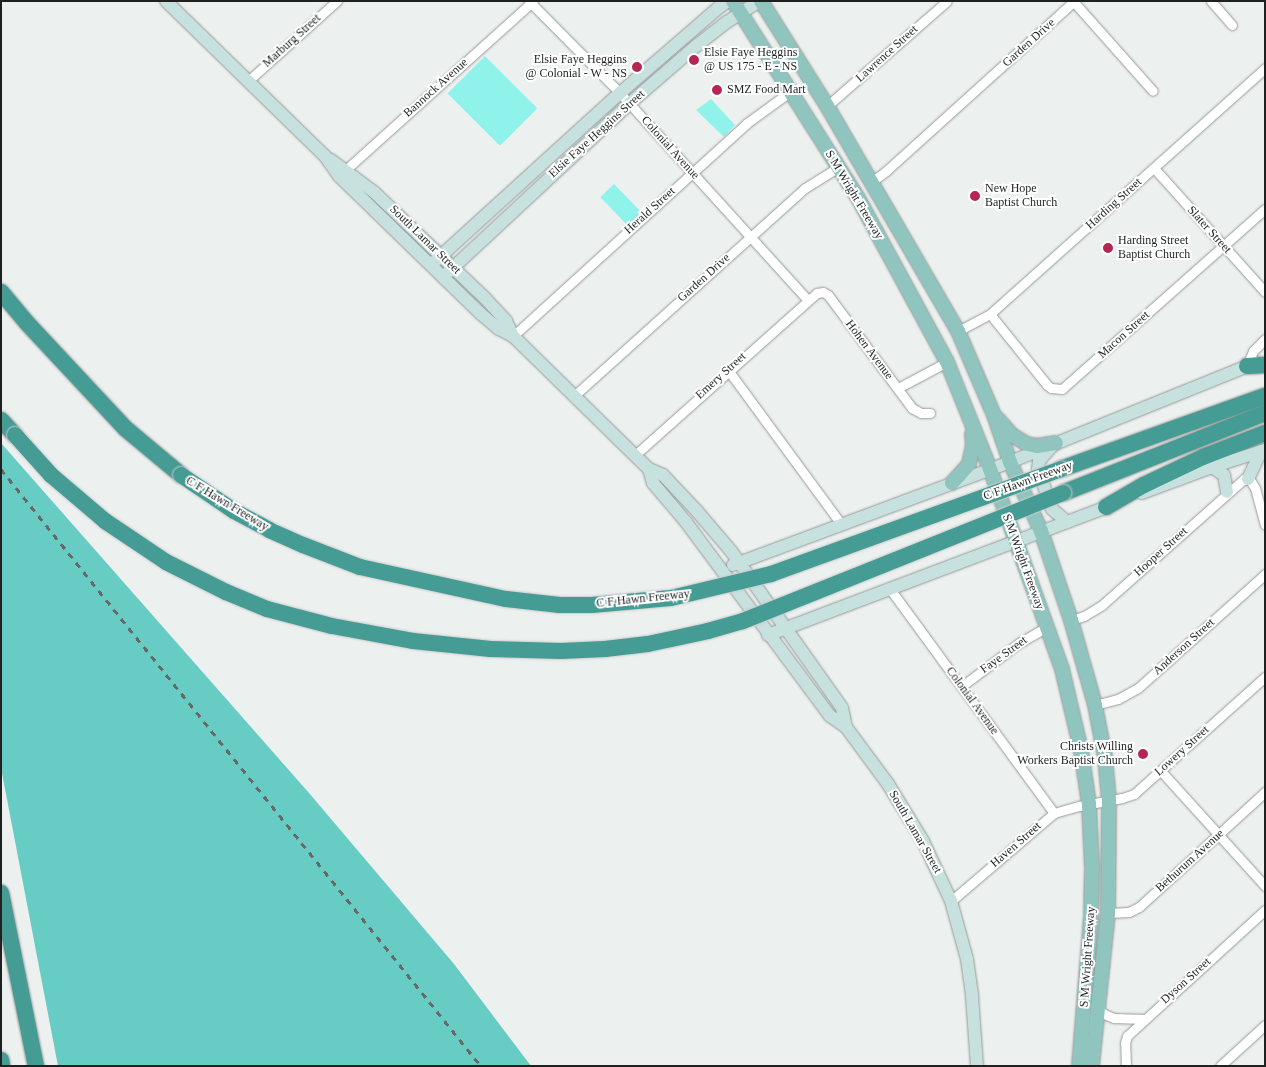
<!DOCTYPE html>
<html>
<head>
<meta charset="utf-8">
<style>
	body { margin:0 }
	#map { position:relative; width:1266px; height:1067px; overflow:hidden; background:#ecf0ef; font-family:Georgia,serif }
	div>[style] { position:absolute }
	.green>* { inset:0; background:#90f3eb; transform-origin:0 0 }
	.forest>* { inset:0; background:#67ccc4 }
	.roads { filter:drop-shadow(0 0 1px #969a99) drop-shadow(0 0 1px #969a99) }
	.minor>* { height:9px; margin:-4.5px; padding:0 4.5px; transform-origin:4.5px; border-radius:4.5px; background:#fff }
	.secondary>* { height:12px; margin:-6px; padding:0 6px; transform-origin:6px; border-radius:6px; background:#c7e1df }
	.primary>* { height:14px; margin:-7px; padding:0 7px; transform-origin:7px; border-radius:7px; background:#8fc4bf }
	.motorway>* { height:16px; margin:-8px; padding:0 8px; transform-origin:8px; border-radius:8px; background:#459c95 }
	.rail>* { height:2.5px; margin-top:-1.25px; transform-origin:0; background:repeating-linear-gradient(90deg,#666968 0 6px,transparent 0 12px) }
	.bridges { filter:drop-shadow(0 0 1px #c9caca) drop-shadow(0 0 1px #c9caca) }
	.motorway-bridge>* { height:16px; margin:-8px; padding:0 8px; transform-origin:8px; border-radius:8px; background:#459c95 }
	.dots>* { width:14px; height:14px; translate:-50% -50%; box-sizing:border-box; border:2px solid #fff; border-radius:50% }
	span { translate:-50% -50%; white-space:nowrap; text-align:center; line-height:1.15; -webkit-text-stroke:4px #fff; paint-order:stroke }
	.street-label { font-size:12px; color:#1f2121 }
	.poi-label { font-size:12px; color:#1f2121 }
	.left { translate:0 -50%; text-align:left }
	.right { translate:-100% -50%; text-align:right }
	.frame { position:absolute; inset:0; border:2px solid #1f2121; pointer-events:none }
</style>
</head>
<body>
<div id="map">
	<div class="green">
		<i style="left:485px;top:56px;width:74px;height:53px;rotate:45deg"></i>
		<i style="clip-path:polygon(711px 99px,735px 125px,724px 137px,696px 110px)"></i>
		<i style="left:614px;top:184px;width:39px;height:19px;rotate:46deg"></i>
	</div>
	<div class="forest">
		<i style="clip-path:polygon(1px 443px,309px 793px,454px 964px,531px 1066px,58px 1066px,1px 768px)"></i>
	</div>
	<div class="roads">
		<div class="minor">
			<i style="left:529px;top:1px;width:129px;rotate:45.3deg"></i>
			<i style="left:620px;top:93px;width:278px;rotate:47.8deg"></i>
			<i style="left:1073px;top:1px;width:120px;rotate:48.4deg"></i>
			<i style="left:1211px;top:1px;width:32px;rotate:49deg"></i>
			<i style="left:248px;top:81px;width:120px;rotate:-42deg"></i>
			<i style="left:827px;top:106px;width:159px;rotate:-41.2deg"></i>
			<i style="left:1154px;top:168px;width:166px;rotate:48.2deg"></i>
			<i style="left:341px;top:174px;width:258px;rotate:-42deg"></i>
			<i style="left:871px;top:182px;width:19px;rotate:-36deg"></i>
			<i style="left:886px;top:171px;width:252px;rotate:-42.1deg"></i>
			<i style="left:990px;top:314px;width:91px;rotate:51.2deg"></i>
			<i style="left:1047px;top:385px;width:5px;rotate:37deg"></i>
			<i style="left:1051px;top:388px;width:11px;rotate:5deg"></i>
			<i style="left:1062px;top:389px;width:271px;rotate:-41.6deg"></i>
			<i style="left:958px;top:331px;width:36px;rotate:-28deg"></i>
			<i style="left:990px;top:314px;width:369px;rotate:-41.8deg"></i>
			<i style="left:513px;top:336px;width:316px;rotate:-42.3deg"></i>
			<i style="left:747px;top:123px;width:54px;rotate:-36deg"></i>
			<i style="left:1247px;top:366px;width:16px;rotate:-68deg"></i>
			<i style="left:1253px;top:351px;width:17px;rotate:-45deg"></i>
			<i style="left:728px;top:370px;width:191px;rotate:53.7deg"></i>
			<i style="left:898px;top:388px;width:55px;rotate:-28deg"></i>
			<i style="left:575px;top:395px;width:309px;rotate:-42deg"></i>
			<i style="left:805px;top:188px;width:39px;rotate:-32deg"></i>
			<i style="left:635px;top:455px;width:244px;rotate:-41.7deg"></i>
			<i style="left:817px;top:293px;width:6px;rotate:-9deg"></i>
			<i style="left:823px;top:292px;width:6px;rotate:31deg"></i>
			<i style="left:828px;top:295px;width:141px;rotate:53.4deg"></i>
			<i style="left:912px;top:408px;width:10px;rotate:29deg"></i>
			<i style="left:921px;top:413px;width:9px"></i>
			<i style="left:890px;top:589px;width:278px;rotate:53.8deg"></i>
			<i style="left:1071px;top:620px;width:14px;rotate:-17deg"></i>
			<i style="left:1084px;top:616px;width:21px;rotate:-31deg"></i>
			<i style="left:1102px;top:605px;width:190px;rotate:-41.6deg"></i>
			<i style="left:1244px;top:479px;width:6px;rotate:9deg"></i>
			<i style="left:1250px;top:480px;width:9px;rotate:58deg"></i>
			<i style="left:1255px;top:488px;width:38px;rotate:75deg"></i>
			<i style="left:962px;top:686px;width:71px;rotate:-37deg"></i>
			<i style="left:1019px;top:643px;width:32px;rotate:-30deg"></i>
			<i style="left:1095px;top:705px;width:24px;rotate:-15deg"></i>
			<i style="left:1118px;top:699px;width:23px;rotate:-29deg"></i>
			<i style="left:1138px;top:688px;width:171px;rotate:-41.9deg"></i>
			<i style="left:1161px;top:771px;width:155px;rotate:47.9deg"></i>
			<i style="left:951px;top:901px;width:135px;rotate:-40.5deg"></i>
			<i style="left:1054px;top:813px;width:26px;rotate:-16deg"></i>
			<i style="left:1079px;top:806px;width:44px;rotate:-10.5deg"></i>
			<i style="left:1122px;top:798px;width:13px;rotate:-18deg"></i>
			<i style="left:1134px;top:794px;width:176px;rotate:-41.8deg"></i>
			<i style="left:1108px;top:913px;width:21px;rotate:-3deg"></i>
			<i style="left:1129px;top:912px;width:11px;rotate:-27deg"></i>
			<i style="left:1139px;top:907px;width:171px;rotate:-42.4deg"></i>
			<i style="left:1098px;top:1008px;width:8px;rotate:45deg"></i>
			<i style="left:1104px;top:1014px;width:11px;rotate:22deg"></i>
			<i style="left:1114px;top:1018px;width:31px;rotate:2deg"></i>
			<i style="left:1126px;top:1066px;width:23px;rotate:-92deg"></i>
			<i style="left:1125px;top:1043px;width:7px;rotate:-74deg"></i>
			<i style="left:1127px;top:1036px;width:187px;rotate:-42.4deg"></i>
			<i style="left:1220px;top:1066px;width:61px;rotate:-42.3deg"></i>
		</div>
		<div class="secondary">
			<i style="left:166px;top:1px;width:222px;rotate:44.3deg"></i>
			<i style="left:325px;top:156px;width:24px;rotate:55deg"></i>
			<i style="left:339px;top:176px;width:198px;rotate:44.2deg"></i>
			<i style="left:481px;top:314px;width:23px;rotate:40deg"></i>
			<i style="left:499px;top:329px;width:16px;rotate:27deg"></i>
			<i style="left:513px;top:336px;width:190px;rotate:44.4deg"></i>
			<i style="left:649px;top:469px;width:15px;rotate:23deg"></i>
			<i style="left:663px;top:475px;width:48px;rotate:46.7deg"></i>
			<i style="left:696px;top:510px;width:54px;rotate:49.5deg"></i>
			<i style="left:731px;top:551px;width:192px;rotate:54.7deg"></i>
			<i style="left:842px;top:708px;width:19px;rotate:78deg"></i>
			<i style="left:846px;top:727px;width:19px;rotate:-145deg"></i>
			<i style="left:830px;top:716px;width:242px;rotate:-126.6deg"></i>
			<i style="left:686px;top:522px;width:51px;rotate:-130.2deg"></i>
			<i style="left:653px;top:483px;width:15px;rotate:-106deg"></i>
			<i style="left:331px;top:160px;width:54px;rotate:36.7deg"></i>
			<i style="left:374px;top:192px;width:151px;rotate:43.7deg"></i>
			<i style="left:483px;top:296px;width:34px;rotate:47deg"></i>
			<i style="left:506px;top:321px;width:17px;rotate:65deg"></i>
			<i style="left:432px;top:264px;width:254px;rotate:-42.3deg"></i>
			<i style="left:620px;top:93px;width:130px;rotate:-40.9deg"></i>
			<i style="left:718px;top:8px;width:12px;rotate:-35deg"></i>
			<i style="left:444px;top:276px;width:253px;rotate:-42.9deg"></i>
			<i style="left:629px;top:104px;width:89px;rotate:-40.9deg"></i>
			<i style="left:696px;top:46px;width:39px;rotate:-38deg"></i>
			<i style="left:727px;top:22px;width:38px;rotate:-33deg"></i>
			<i style="left:1052px;top:446px;width:20px;rotate:131deg"></i>
			<i style="left:1039px;top:461px;width:8px;rotate:97deg"></i>
			<i style="left:1038px;top:469px;width:42px;rotate:70.7deg"></i>
			<i style="left:1052px;top:509px;width:20px;rotate:41deg"></i>
			<i style="left:1212px;top:467px;width:14px;rotate:34deg"></i>
			<i style="left:1224px;top:475px;width:17px;rotate:80deg"></i>
			<i style="left:1248px;top:479px;width:31px;rotate:-65deg"></i>
			<i style="left:1142px;top:493px;width:75px;rotate:-20.4deg"></i>
			<i style="left:1212px;top:467px;width:56px;rotate:-17.8deg"></i>
			<i style="left:733px;top:565px;width:296px;rotate:-20.4deg"></i>
			<i style="left:1010px;top:462px;width:264px;rotate:-22deg"></i>
			<i style="left:768px;top:635px;width:370px;rotate:-20.7deg"></i>
			<i style="left:846px;top:727px;width:71px;rotate:53.6deg"></i>
			<i style="left:888px;top:784px;width:67px;rotate:58.4deg"></i>
			<i style="left:923px;top:841px;width:66px;rotate:65deg"></i>
			<i style="left:951px;top:901px;width:60px;rotate:74.6deg"></i>
			<i style="left:967px;top:959px;width:37px;rotate:82deg"></i>
			<i style="left:972px;top:996px;width:70px;rotate:85.9deg"></i>
		</div>
		<div class="primary">
			<i style="left:733px;top:1px;width:233px;rotate:57.6deg"></i>
			<i style="left:858px;top:198px;width:187px;rotate:61.5deg"></i>
			<i style="left:947px;top:362px;width:115px;rotate:68.1deg"></i>
			<i style="left:990px;top:469px;width:213px;rotate:70.2deg"></i>
			<i style="left:1062px;top:669px;width:83px;rotate:76.8deg"></i>
			<i style="left:1081px;top:750px;width:55px;rotate:81.6deg"></i>
			<i style="left:1089px;top:804px;width:64px;rotate:87.3deg"></i>
			<i style="left:1092px;top:868px;width:49px;rotate:91.2deg"></i>
			<i style="left:1091px;top:917px;width:149px;rotate:94.6deg"></i>
			<i style="left:761px;top:1px;width:124px;rotate:57.8deg"></i>
			<i style="left:827px;top:106px;width:260px;rotate:59.8deg"></i>
			<i style="left:958px;top:331px;width:91px;rotate:66.8deg"></i>
			<i style="left:994px;top:415px;width:50px;rotate:71.2deg"></i>
			<i style="left:1010px;top:462px;width:76px;rotate:65.8deg"></i>
			<i style="left:1041px;top:531px;width:94px;rotate:71.4deg"></i>
			<i style="left:1071px;top:620px;width:88px;rotate:74.2deg"></i>
			<i style="left:1095px;top:705px;width:53px;rotate:79.1deg"></i>
			<i style="left:1105px;top:757px;width:43px;rotate:84.7deg"></i>
			<i style="left:1109px;top:800px;width:113px;rotate:90.5deg"></i>
			<i style="left:1108px;top:913px;width:154px;rotate:96deg"></i>
			<i style="left:998px;top:419px;width:21px;rotate:49deg"></i>
			<i style="left:1012px;top:435px;width:17px;rotate:31deg"></i>
			<i style="left:1027px;top:444px;width:10px;rotate:11deg"></i>
			<i style="left:1037px;top:446px;width:19px;rotate:-9deg"></i>
			<i style="left:952px;top:483px;width:25px;rotate:-48deg"></i>
			<i style="left:969px;top:464px;width:19px;rotate:-78deg"></i>
			<i style="left:973px;top:445px;width:11px;rotate:-95deg"></i>
		</div>
		<div class="motorway">
			<i style="left:1px;top:292px;width:40px;rotate:50deg"></i>
			<i style="left:27px;top:323px;width:145px;rotate:47deg"></i>
			<i style="left:126px;top:429px;width:72px;rotate:39.9deg"></i>
			<i style="left:1247px;top:366px;width:18px;rotate:-3deg"></i>
			<i style="left:1px;top:420px;width:21px;rotate:47deg"></i>
			<i style="left:1061px;top:469px;width:217px;rotate:-19.7deg"></i>
			<i style="left:1063px;top:493px;width:217px;rotate:-21.6deg"></i>
			<i style="left:1106px;top:507px;width:44px;rotate:-30.1deg"></i>
			<i style="left:1144px;top:485px;width:65px;rotate:-25.4deg"></i>
			<i style="left:1203px;top:457px;width:66px;rotate:-21.2deg"></i>
			<i style="left:1px;top:893px;width:177px;rotate:78.6deg"></i>
			<i style="left:1px;top:1060px;width:6px;rotate:81deg"></i>
		</div>
	</div>
	<div class="rail">
		<i style="left:1px;top:469px;width:766px;rotate:51.2deg"></i>
	</div>
	<div class="bridges">
		<div class="motorway-bridge">
			<i style="left:15px;top:435px;width:54px;rotate:48deg"></i>
			<i style="left:51px;top:475px;width:71px;rotate:40.4deg"></i>
			<i style="left:105px;top:521px;width:73px;rotate:33.9deg"></i>
			<i style="left:166px;top:562px;width:67px;rotate:26.6deg"></i>
			<i style="left:226px;top:592px;width:44px;rotate:22.5deg"></i>
			<i style="left:267px;top:609px;width:67px;rotate:14.7deg"></i>
			<i style="left:332px;top:626px;width:82px;rotate:10.5deg"></i>
			<i style="left:413px;top:641px;width:78px;rotate:5.9deg"></i>
			<i style="left:491px;top:649px;width:70px;rotate:1.6deg"></i>
			<i style="left:561px;top:651px;width:44px;rotate:-2.6deg"></i>
			<i style="left:605px;top:649px;width:43px;rotate:-6.6deg"></i>
			<i style="left:648px;top:644px;width:61px;rotate:-12.2deg"></i>
			<i style="left:708px;top:631px;width:36px;rotate:-16deg"></i>
			<i style="left:743px;top:621px;width:345px;rotate:-21.8deg"></i>
			<i style="left:181px;top:475px;width:64px;rotate:34.2deg"></i>
			<i style="left:234px;top:511px;width:40px;rotate:28deg"></i>
			<i style="left:269px;top:530px;width:37px;rotate:24deg"></i>
			<i style="left:303px;top:545px;width:61px;rotate:21.1deg"></i>
			<i style="left:360px;top:567px;width:149px;rotate:12.4deg"></i>
			<i style="left:506px;top:599px;width:54px;rotate:6.3deg"></i>
			<i style="left:560px;top:605px;width:32px"></i>
			<i style="left:592px;top:605px;width:79px;rotate:-5.1deg"></i>
			<i style="left:671px;top:598px;width:103px;rotate:-13.5deg"></i>
			<i style="left:771px;top:574px;width:308px;rotate:-19.9deg"></i>
		</div>
	</div>
	<div class="dots">
		<i style="left:694px;top:60px;background:#b62652"></i>
		<i style="left:637px;top:67px;background:#b62652"></i>
		<i style="left:717px;top:90px;background:#b62652"></i>
		<i style="left:975px;top:196px;background:#b62652"></i>
		<i style="left:1108px;top:248px;background:#b62652"></i>
		<i style="left:1143px;top:754px;background:#b62652"></i>
	</div>
	<div class="street-label">
		<span style="left:292px;top:41px;rotate:-42deg">Marburg Street</span>
		<span style="left:1029px;top:43px;rotate:-42deg">Garden Drive</span>
		<span style="left:887px;top:54px;rotate:-42deg">Lawrence Street</span>
		<span style="left:436px;top:88px;rotate:-42deg">Bannock Avenue</span>
		<span style="left:597px;top:134px;rotate:-42deg">Elsie Faye Heggins Street</span>
		<span style="left:670px;top:148px;rotate:48deg">Colonial Avenue</span>
		<span style="left:854px;top:195px;rotate:59deg">S M Wright Freeway</span>
		<span style="left:1114px;top:204px;rotate:-42deg">Harding Street</span>
		<span style="left:650px;top:211px;rotate:-42deg">Herald Street</span>
		<span style="left:1209px;top:230px;rotate:48deg">Slater Street</span>
		<span style="left:425px;top:240px;rotate:44deg">South Lamar Street</span>
		<span style="left:704px;top:278px;rotate:-42deg">Garden Drive</span>
		<span style="left:1124px;top:335px;rotate:-42deg">Macon Street</span>
		<span style="left:869px;top:350px;rotate:53deg">Hohen Avenue</span>
		<span style="left:721px;top:376px;rotate:-42deg">Emery Street</span>
		<span style="left:1028px;top:481px;rotate:-20deg">C F Hawn Freeway</span>
		<span style="left:227px;top:504px;rotate:31deg">C F Hawn Freeway</span>
		<span style="left:1161px;top:552px;rotate:-42deg">Hooper Street</span>
		<span style="left:1023px;top:562px;rotate:70deg">S M Wright Freeway</span>
		<span style="left:643px;top:599px;rotate:-6deg">C F Hawn Freeway</span>
		<span style="left:1184px;top:647px;rotate:-42deg">Anderson Street</span>
		<span style="left:1004px;top:655px;rotate:-36deg">Faye Street</span>
		<span style="left:972px;top:701px;rotate:54deg">Colonial Avenue</span>
		<span style="left:1182px;top:751px;rotate:-42deg">Lowery Street</span>
		<span style="left:915px;top:832px;rotate:60deg">South Lamar Street</span>
		<span style="left:1016px;top:845px;rotate:-41deg">Haven Street</span>
		<span style="left:1190px;top:861px;rotate:-42deg">Bethurum Avenue</span>
		<span style="left:1088px;top:957px;rotate:-86deg">S M Wright Freeway</span>
		<span style="left:1186px;top:981px;rotate:-42deg">Dyson Street</span>
	</div>
	<div class="poi-label">
		<span class="left" style="left:704px;top:60px">Elsie Faye Heggins<br>@ US 175 - E - NS</span>
		<span class="right" style="left:627px;top:67px">Elsie Faye Heggins<br>@ Colonial - W - NS</span>
		<span class="left" style="left:727px;top:90px">SMZ Food Mart</span>
		<span class="left" style="left:985px;top:196px">New Hope<br>Baptist Church</span>
		<span class="left" style="left:1118px;top:248px">Harding Street<br>Baptist Church</span>
		<span class="right" style="left:1133px;top:754px">Christs Willing<br>Workers Baptist Church</span>
	</div>
	<div class="frame"></div>
</div>
</body>
</html>
